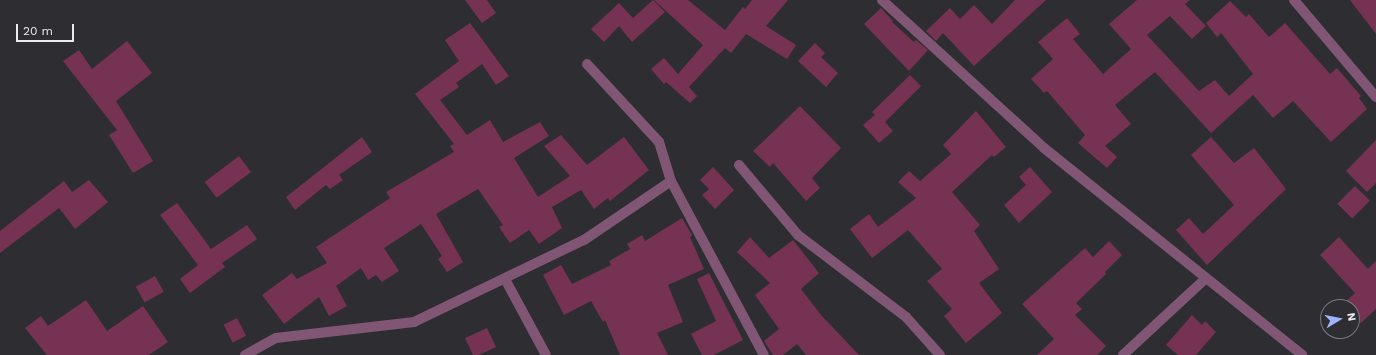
<!DOCTYPE html>
<html>
<head>
<meta charset="utf-8">
<style>
	body { margin:0 }
	#map { position:relative; width:1376px; height:355px; overflow:hidden; background:#2e2d32; font-family:"Work Sans",sans-serif }
	div>[style] { position:absolute }
	.building>* { inset:0; background:#763252; transform-origin:0 0 }
	.minor>* { height:10px; margin:-5px; padding:0 5px; transform-origin:5px; border-radius:5px; background:#815574 }
	span { translate:-50% -50%; white-space:nowrap; text-align:center; line-height:1.15; -webkit-text-stroke:3px #2e2d32; paint-order:stroke }
	.north { position:absolute; left:1320px; top:299px; width:40px; height:40px; box-sizing:border-box; background:#2e2d32; border:1px solid #7a797d; border-radius:50%; rotate:80deg; font-size:11px; font-weight:700; line-height:16px; text-align:center; color:#ebeaee }
	.north::after { content:''; display:block; margin:auto; width:14px; height:18px; background:#9db4fd; clip-path:polygon(50% 0,100% 100%,50% 72%,0 100%) }
	.scale { position:absolute; left:16px; top:24px; width:58px; height:18px; box-sizing:border-box; border:2px solid #ebeaee; border-top:0; padding-left:5px; font-size:12px; line-height:14px; white-space:nowrap; color:#ebeaee; -webkit-text-stroke:3px #2e2d32; paint-order:stroke }
</style>
</head>
<body>
<div id="map">
	<div class="building">
		<i style="clip-path:polygon(465px 0,487px 0,496px 13px,482px 23px)"></i>
		<i style="clip-path:polygon(653px 0,665px 12px,632px 42px,619px 26px,604px 42px,591px 29px,619px 3px,633px 18px)"></i>
		<i style="clip-path:polygon(654px 0,688px 0,725px 30px,743px 7px,745px 9px,752px 0,788px 0,766px 26px,796px 45px,787px 59px,746px 34px,731px 53px,725px 48px,689px 87px,697px 96px,690px 103px,666px 82px,664px 84px,651px 69px,664px 58px,678px 74px,703px 45px)"></i>
		<i style="clip-path:polygon(1015px 0,1046px 0,974px 66px,943px 33px,936px 41px,926px 31px,950px 8px,960px 19px,974px 5px,992px 24px)"></i>
		<i style="clip-path:polygon(1137px 0,1190px 0,1185px 4px,1206px 26px,1192px 39px,1170px 16px,1147px 35px,1199px 91px,1215px 80px,1229px 96px,1253px 74px,1221px 33px,1217px 37px,1206px 23px,1230px 1px,1246px 17px,1249px 14px,1269px 37px,1285px 23px,1330px 74px,1337px 68px,1361px 96px,1359px 98px,1367px 109px,1331px 142px,1293px 101px,1273px 118px,1253px 95px,1211px 133px,1155px 72px,1115px 105px,1131px 124px,1105px 146px,1117px 157px,1107px 168px,1078px 143px,1085px 135px,1047px 91px,1044px 93px,1031px 79px,1053px 59px,1038px 42px,1067px 18px,1080px 34px,1073px 39px,1103px 74px,1131px 49px,1109px 24px)"></i>
		<i style="clip-path:polygon(1350px 0,1376px 0,1376px 34px)"></i>
		<i style="clip-path:polygon(881px 8px,893px 21px,892px 22px,914px 42px,916px 40px,928px 50px,909px 71px,864px 24px)"></i>
		<i style="clip-path:polygon(470px 23px,509px 76px,496px 85px,482px 64px,456px 83px,459px 87px,440px 100px,467px 135px,490px 120px,503px 142px,540px 122px,549px 136px,514px 158px,538px 197px,570px 176px,544px 146px,561px 135px,587px 165px,624px 137px,649px 170px,610px 201px,608px 198px,594px 209px,581px 190px,552px 207px,562px 228px,539px 244px,529px 230px,510px 243px,499px 227px,503px 225px,478px 189px,436px 214px,463px 262px,447px 272px,438px 259px,442px 256px,421px 224px,384px 248px,399px 271px,382px 282px,376px 275px,368px 280px,361px 268px,336px 286px,347px 306px,329px 316px,319px 297px,284px 324px,262px 295px,292px 273px,297px 279px,327px 263px,316px 247px,390px 198px,386px 192px,454px 152px,450px 146px,454px 144px,415px 94px,459px 61px,445px 40px)"></i>
		<i style="clip-path:polygon(127px 41px,152px 73px,116px 101px,153px 161px,133px 173px,109px 135px,117px 130px,63px 61px,79px 50px,92px 69px)"></i>
		<i style="clip-path:polygon(815px 43px,825px 53px,821px 57px,838px 73px,826px 87px,798px 61px)"></i>
		<i style="clip-path:polygon(910px 75px,921px 86px,885px 122px,893px 131px,879px 143px,863px 125px,875px 115px,872px 112px)"></i>
		<i style="clip-path:polygon(800px 106px,841px 148px,812px 178px,820px 188px,806px 201px,773px 163px,770px 167px,753px 151px)"></i>
		<i style="clip-path:polygon(976px 111px,1006px 147px,994px 157px,992px 155px,952px 192px,980px 225px,974px 231px,999px 269px,979px 283px,1002px 313px,966px 343px,944px 316px,952px 309px,927px 281px,942px 269px,908px 230px,872px 258px,850px 229px,869px 214px,878px 227px,916px 198px,898px 182px,909px 171px,920px 181px,951px 154px,943px 145px)"></i>
		<i style="clip-path:polygon(362px 137px,372px 152px,339px 175px,343px 180px,330px 189px,326px 185px,295px 210px,286px 197px)"></i>
		<i style="clip-path:polygon(1211px 137px,1234px 163px,1254px 148px,1286px 189px,1207px 265px,1176px 230px,1189px 218px,1203px 234px,1234px 205px,1191px 155px)"></i>
		<i style="clip-path:polygon(1376px 140px,1376px 183px,1367px 192px,1346px 171px)"></i>
		<i style="left:239px;top:156px;width:20px;height:43px;rotate:53deg"></i>
		<i style="clip-path:polygon(713px 167px,734px 190px,715px 209px,702px 195px,709px 189px,700px 180px)"></i>
		<i style="clip-path:polygon(1030px 167px,1052px 192px,1019px 223px,1004px 205px,1026px 185px,1019px 177px)"></i>
		<i style="clip-path:polygon(89px 180px,108px 202px,75px 229px,59px 208px,0 253px,0 231px,64px 181px,72px 192px)"></i>
		<i style="left:1355px;top:186px;width:21px;height:25px;rotate:45deg"></i>
		<i style="clip-path:polygon(177px 203px,211px 249px,247px 225px,257px 239px,222px 263px,225px 267px,190px 293px,180px 279px,198px 265px,160px 215px)"></i>
		<i style="clip-path:polygon(682px 218px,692px 235px,690px 237px,704px 269px,668px 285px,683px 322px,657px 333px,668px 355px,620px 355px,605px 320px,603px 322px,591px 301px,564px 315px,543px 275px,561px 265px,572px 284px,611px 265px,609px 261px,630px 249px,627px 244px,642px 235px,645px 241px)"></i>
		<i style="clip-path:polygon(750px 237px,769px 258px,793px 240px,819px 273px,801px 289px,821px 315px,859px 355px,806px 355px,797px 344px,783px 355px,773px 355px,764px 341px,779px 329px,755px 295px,770px 283px,737px 252px)"></i>
		<i style="clip-path:polygon(1339px 237px,1368px 269px,1376px 261px,1376px 309px,1361px 323px,1352px 314px,1352px 307px,1346px 307px,1343px 304px,1355px 293px,1320px 255px)"></i>
		<i style="clip-path:polygon(1109px 241px,1122px 255px,1105px 272px,1106px 274px,1076px 303px,1082px 309px,1075px 315px,1106px 346px,1097px 355px,1037px 355px,1054px 339px,1022px 304px,1085px 248px,1093px 257px)"></i>
		<i style="clip-path:polygon(709px 273px,743px 340px,714px 355px,702px 355px,691px 334px,716px 321px,697px 279px)"></i>
		<i style="left:155px;top:276px;width:18px;height:22px;rotate:61deg"></i>
		<i style="clip-path:polygon(86px 300px,107px 331px,143px 306px,168px 342px,149px 355px,47px 355px,25px 328px,41px 316px,48px 326px)"></i>
		<i style="clip-path:polygon(1192px 315px,1202px 325px,1205px 321px,1216px 332px,1196px 355px,1178px 355px,1166px 345px)"></i>
		<i style="left:237px;top:318px;width:20px;height:15px;rotate:63deg"></i>
		<i style="clip-path:polygon(487px 328px,496px 347px,479px 355px,473px 355px,465px 338px)"></i>
	</div>
	<div class="minor">
		<i style="left:882px;top:0;width:219px;rotate:42.4deg"></i>
		<i style="left:1044px;top:148px;width:331px;rotate:38.7deg"></i>
		<i style="left:1294px;top:0;width:127px;rotate:49.8deg"></i>
		<i style="left:739px;top:165px;width:92px;rotate:49.9deg"></i>
		<i style="left:798px;top:235px;width:136px;rotate:37.2deg"></i>
		<i style="left:906px;top:317px;width:51px;rotate:48.2deg"></i>
		<i style="left:671px;top:181px;width:197px;rotate:61.9deg"></i>
		<i style="left:505px;top:279px;width:86px;rotate:61.7deg"></i>
		<i style="left:245px;top:355px;width:35px;rotate:-29deg"></i>
		<i style="left:276px;top:338px;width:139px;rotate:-6.6deg"></i>
		<i style="left:414px;top:322px;width:189px;rotate:-25.8deg"></i>
		<i style="left:584px;top:240px;width:105px;rotate:-34.1deg"></i>
		<i style="left:671px;top:181px;width:41px;rotate:-107.1deg"></i>
		<i style="left:659px;top:142px;width:106px;rotate:-132.7deg"></i>
		<i style="left:1123px;top:355px;width:112px;rotate:-42.8deg"></i>
	</div>
	<div class="north">N</div>
	<div class="scale">20 m</div>
</div>
</body>
</html>
